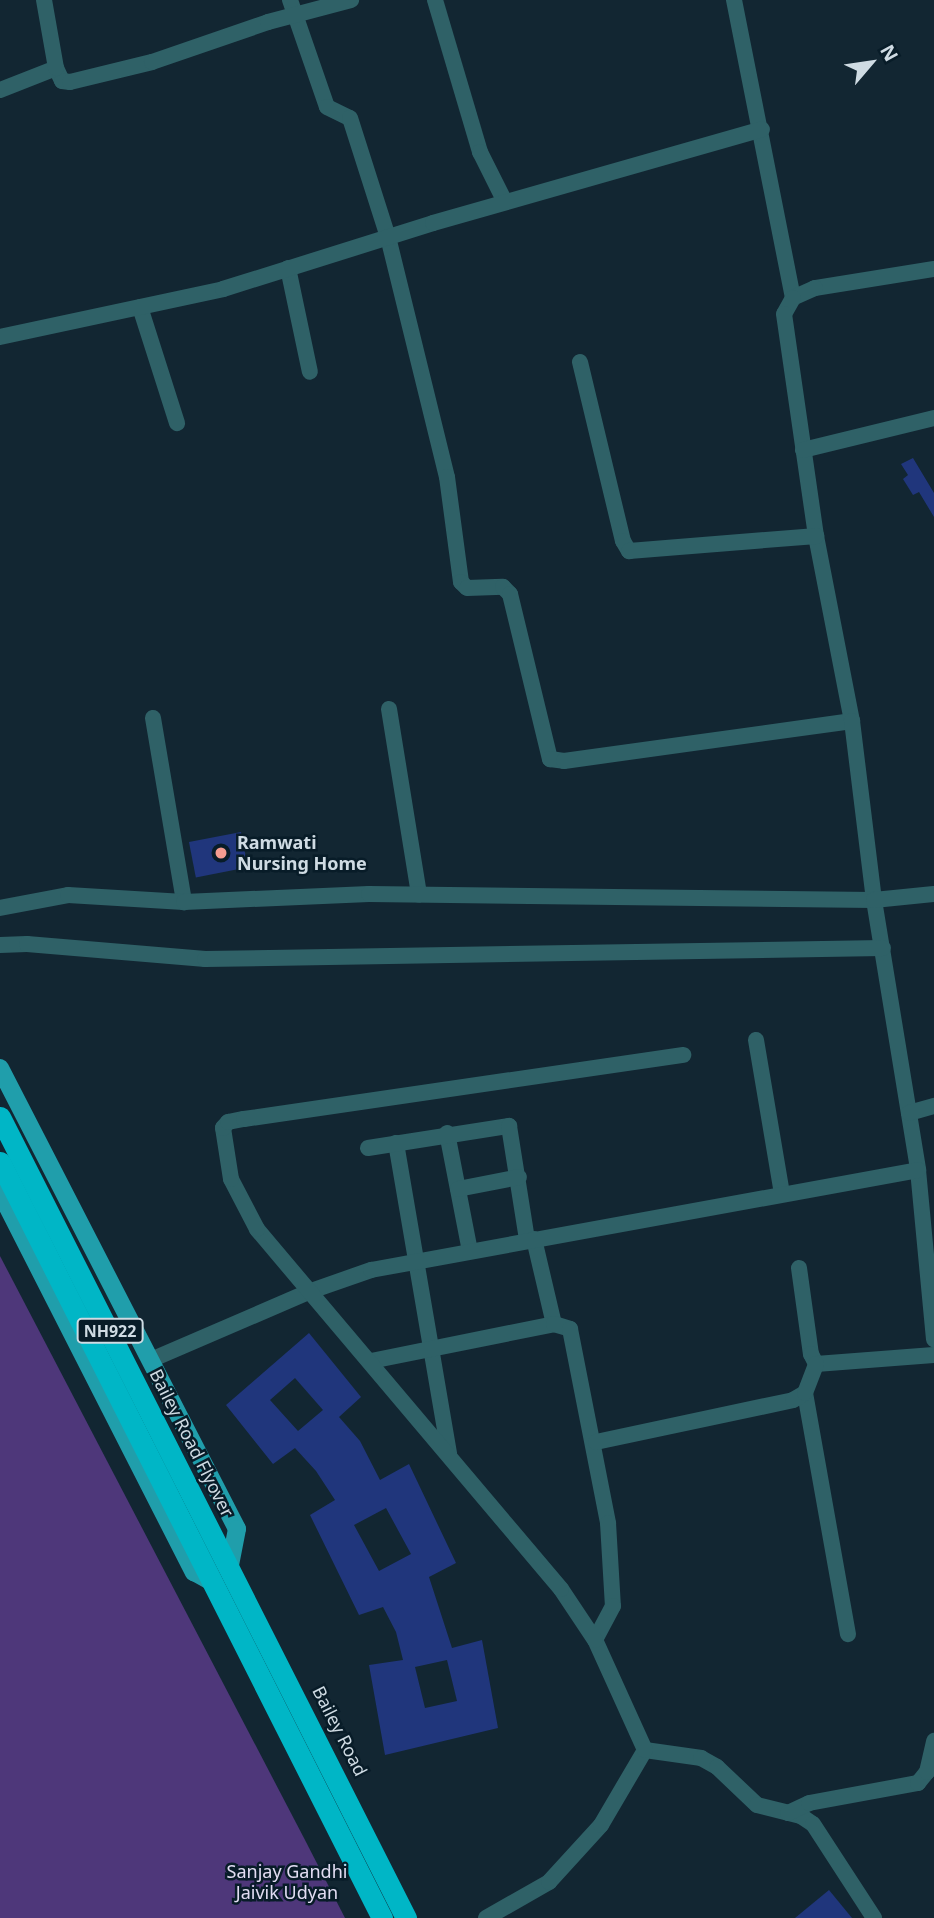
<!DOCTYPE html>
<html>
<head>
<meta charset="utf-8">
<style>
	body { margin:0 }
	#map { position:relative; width:934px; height:1918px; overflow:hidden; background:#122632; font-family:"Noto Sans",sans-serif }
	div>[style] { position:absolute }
	.green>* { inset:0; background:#4e377a }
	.building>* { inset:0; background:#20367c; transform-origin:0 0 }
	.minor>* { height:16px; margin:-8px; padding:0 8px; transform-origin:8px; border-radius:8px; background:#2f6167 }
	.major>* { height:18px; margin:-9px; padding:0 9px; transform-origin:9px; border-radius:9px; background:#209eab }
	.highway>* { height:21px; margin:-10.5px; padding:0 10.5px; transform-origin:10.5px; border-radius:10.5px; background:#00b6c6 }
	.dots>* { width:19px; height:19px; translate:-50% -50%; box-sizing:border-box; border:4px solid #081c28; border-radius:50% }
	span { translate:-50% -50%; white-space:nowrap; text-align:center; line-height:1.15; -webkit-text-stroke:5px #081c28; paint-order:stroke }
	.shield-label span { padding:2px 5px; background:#081c28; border:2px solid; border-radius:5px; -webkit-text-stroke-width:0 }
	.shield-label { font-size:16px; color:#cfdbe3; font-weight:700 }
	.poi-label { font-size:18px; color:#cfdbe3; font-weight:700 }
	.left { translate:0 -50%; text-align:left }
	.street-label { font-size:18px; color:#cfdbe3 }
	.park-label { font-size:18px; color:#e2ddf3 }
	.north { position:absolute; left:836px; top:28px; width:70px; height:70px; -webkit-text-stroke:5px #081c28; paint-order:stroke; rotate:61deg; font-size:19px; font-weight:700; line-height:28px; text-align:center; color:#cfdbe3 }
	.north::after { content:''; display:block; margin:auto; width:24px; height:32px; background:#cfdbe3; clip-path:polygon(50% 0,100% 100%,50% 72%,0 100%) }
</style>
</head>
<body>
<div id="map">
	<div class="green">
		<i style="clip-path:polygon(0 1256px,305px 1840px,345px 1918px,0 1918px)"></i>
	</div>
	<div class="building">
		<i style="clip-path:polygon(913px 458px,934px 493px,934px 517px,919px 492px,913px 495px,903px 479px,908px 475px,901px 464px)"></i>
		<i style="left:241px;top:832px;width:36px;height:53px;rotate:79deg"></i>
		<i style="clip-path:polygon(evenodd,309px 1333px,361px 1397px,339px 1417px,360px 1441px,380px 1480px,409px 1464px,456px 1563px,429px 1577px,452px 1648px,482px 1640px,498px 1728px,385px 1755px,369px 1665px,403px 1660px,396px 1632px,383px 1607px,359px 1615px,310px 1515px,335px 1500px,316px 1471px,295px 1448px,273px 1464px,226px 1405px,309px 1333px,295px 1378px,323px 1410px,298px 1431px,270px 1400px,295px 1378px,309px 1333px,386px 1508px,411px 1554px,379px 1571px,354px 1525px,386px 1508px,309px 1333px,447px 1660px,457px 1701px,425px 1708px,415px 1667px,447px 1660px)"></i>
		<i style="clip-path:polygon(829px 1890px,852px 1918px,795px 1918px)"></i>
	</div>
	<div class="minor">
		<i style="left:290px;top:0;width:113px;rotate:70.9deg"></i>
		<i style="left:327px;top:107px;width:25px;rotate:26deg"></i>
		<i style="left:350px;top:118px;width:125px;rotate:72.3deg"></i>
		<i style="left:388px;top:237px;width:247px;rotate:76.2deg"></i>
		<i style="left:447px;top:477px;width:106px;rotate:82.4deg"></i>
		<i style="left:461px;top:582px;width:8px;rotate:45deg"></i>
		<i style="left:467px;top:588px;width:36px;rotate:-2deg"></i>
		<i style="left:503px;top:587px;width:10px;rotate:45deg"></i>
		<i style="left:510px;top:594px;width:170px;rotate:76.4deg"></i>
		<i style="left:550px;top:759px;width:14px;rotate:8deg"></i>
		<i style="left:564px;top:761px;width:291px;rotate:-7.9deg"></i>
		<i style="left:435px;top:0;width:159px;rotate:73.5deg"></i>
		<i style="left:480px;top:152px;width:56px;rotate:63.4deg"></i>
		<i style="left:734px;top:0;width:304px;rotate:78.8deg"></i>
		<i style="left:56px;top:68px;width:14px;rotate:65deg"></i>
		<i style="left:62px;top:81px;width:8px;rotate:7deg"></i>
		<i style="left:70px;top:82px;width:84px;rotate:-13.7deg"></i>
		<i style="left:152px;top:62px;width:123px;rotate:-19deg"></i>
		<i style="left:268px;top:22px;width:86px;rotate:-14.8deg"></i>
		<i style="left:0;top:90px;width:60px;rotate:-21.4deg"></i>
		<i style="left:56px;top:68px;width:69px;rotate:-100deg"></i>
		<i style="left:288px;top:268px;width:106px;rotate:78.1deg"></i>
		<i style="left:934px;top:269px;width:121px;rotate:170.9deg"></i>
		<i style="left:815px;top:288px;width:24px;rotate:156deg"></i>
		<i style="left:793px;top:298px;width:18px;rotate:119deg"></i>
		<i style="left:784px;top:314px;width:224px;rotate:81.8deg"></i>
		<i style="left:816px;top:536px;width:188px;rotate:79deg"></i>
		<i style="left:852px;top:721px;width:180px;rotate:83deg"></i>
		<i style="left:874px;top:900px;width:274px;rotate:80.7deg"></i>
		<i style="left:918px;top:1170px;width:170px;rotate:84.6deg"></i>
		<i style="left:140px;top:307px;width:122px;rotate:72.3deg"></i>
		<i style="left:0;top:337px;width:228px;rotate:-12.1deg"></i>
		<i style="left:223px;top:289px;width:220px;rotate:-17.4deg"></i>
		<i style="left:433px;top:223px;width:342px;rotate:-15.9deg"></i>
		<i style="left:580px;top:362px;width:184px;rotate:76.5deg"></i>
		<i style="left:623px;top:541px;width:12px;rotate:59deg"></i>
		<i style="left:629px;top:551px;width:188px;rotate:-4.6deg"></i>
		<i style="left:803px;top:450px;width:135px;rotate:-13.7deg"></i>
		<i style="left:389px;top:709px;width:188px;rotate:80.8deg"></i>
		<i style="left:153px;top:718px;width:187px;rotate:80.4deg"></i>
		<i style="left:0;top:908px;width:69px;rotate:-10.8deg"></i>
		<i style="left:68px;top:895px;width:116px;rotate:3.5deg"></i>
		<i style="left:184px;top:902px;width:185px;rotate:-2.5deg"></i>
		<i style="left:369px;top:894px;width:505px;rotate:0.68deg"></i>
		<i style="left:874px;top:900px;width:60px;rotate:-5.7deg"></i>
		<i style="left:0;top:945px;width:27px;rotate:-2deg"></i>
		<i style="left:27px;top:944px;width:179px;rotate:4.8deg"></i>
		<i style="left:205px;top:959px;width:678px;rotate:-0.93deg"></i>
		<i style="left:756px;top:1040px;width:156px;rotate:80.4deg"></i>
		<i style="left:909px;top:1113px;width:26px;rotate:-16deg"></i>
		<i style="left:447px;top:1133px;width:120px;rotate:79deg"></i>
		<i style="left:396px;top:1143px;width:315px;rotate:80.3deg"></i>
		<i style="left:368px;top:1148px;width:143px;rotate:-8.9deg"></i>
		<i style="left:509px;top:1126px;width:115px;rotate:81deg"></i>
		<i style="left:458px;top:1189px;width:62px;rotate:-11.1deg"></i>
		<i style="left:534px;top:1239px;width:87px;rotate:76.8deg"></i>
		<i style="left:799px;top:1268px;width:87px;rotate:82.1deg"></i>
		<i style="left:811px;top:1354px;width:11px;rotate:63deg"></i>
		<i style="left:816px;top:1364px;width:118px;rotate:-4.4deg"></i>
		<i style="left:153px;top:1359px;width:172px;rotate:-23.3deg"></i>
		<i style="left:311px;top:1291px;width:64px;rotate:-19.3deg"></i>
		<i style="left:371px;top:1270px;width:556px;rotate:-10.36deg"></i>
		<i style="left:371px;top:1361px;width:187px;rotate:-11.4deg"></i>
		<i style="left:554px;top:1324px;width:17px;rotate:17deg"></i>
		<i style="left:570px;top:1329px;width:198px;rotate:78.9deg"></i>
		<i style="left:608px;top:1523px;width:83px;rotate:86.6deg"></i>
		<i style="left:613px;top:1606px;width:38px;rotate:118deg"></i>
		<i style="left:805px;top:1393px;width:245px;rotate:79.9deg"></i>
		<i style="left:596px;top:1442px;width:201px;rotate:-12deg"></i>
		<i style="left:793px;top:1400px;width:14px;rotate:-30deg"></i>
		<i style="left:805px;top:1393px;width:31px;rotate:-69deg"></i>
		<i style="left:645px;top:1750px;width:57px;rotate:8.1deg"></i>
		<i style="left:701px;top:1758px;width:18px;rotate:29deg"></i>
		<i style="left:717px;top:1767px;width:55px;rotate:43.5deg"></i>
		<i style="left:757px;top:1805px;width:45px;rotate:14deg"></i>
		<i style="left:801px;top:1816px;width:14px;rotate:34deg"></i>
		<i style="left:813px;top:1824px;width:112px;rotate:57deg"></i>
		<i style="left:788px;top:1813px;width:23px;rotate:-25deg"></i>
		<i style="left:809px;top:1803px;width:111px;rotate:-10.4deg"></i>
		<i style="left:918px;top:1783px;width:14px;rotate:-51deg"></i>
		<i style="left:927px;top:1772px;width:32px;rotate:-77deg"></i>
		<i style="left:486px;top:1918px;width:73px;rotate:-29.7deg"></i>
		<i style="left:549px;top:1882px;width:77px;rotate:-47.6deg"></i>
		<i style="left:601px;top:1825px;width:87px;rotate:-59.6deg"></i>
		<i style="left:645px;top:1750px;width:121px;rotate:-114.4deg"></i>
		<i style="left:595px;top:1640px;width:61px;rotate:-123.7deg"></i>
		<i style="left:561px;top:1589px;width:471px;rotate:-130.2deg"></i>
		<i style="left:257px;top:1229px;width:56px;rotate:-117.5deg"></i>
		<i style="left:231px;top:1179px;width:52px;rotate:-98.9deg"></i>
		<i style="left:223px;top:1128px;width:8px;rotate:-50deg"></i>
		<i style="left:228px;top:1122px;width:16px;rotate:-11deg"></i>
		<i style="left:244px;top:1119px;width:444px;rotate:-8.3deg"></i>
	</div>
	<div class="major">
		<i style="left:0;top:1068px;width:518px;rotate:62.79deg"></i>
		<i style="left:237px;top:1529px;width:38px;rotate:101deg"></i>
		<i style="left:0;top:1192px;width:427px;rotate:63deg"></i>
		<i style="left:194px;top:1572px;width:21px;rotate:29deg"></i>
	</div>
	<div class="highway">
		<i style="left:0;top:1117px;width:898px;rotate:63.12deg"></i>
		<i style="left:0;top:1162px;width:847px;rotate:63.19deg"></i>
	</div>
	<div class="dots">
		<i style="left:221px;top:853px;background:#f59c91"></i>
	</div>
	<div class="shield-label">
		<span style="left:110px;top:1331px">NH922</span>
	</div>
	<div class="poi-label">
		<span class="left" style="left:237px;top:853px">Ramwati<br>Nursing Home</span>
	</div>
	<div class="street-label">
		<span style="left:192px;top:1443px;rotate:63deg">Bailey Road Flyover</span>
		<span style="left:340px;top:1731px;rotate:63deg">Bailey Road</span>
	</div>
	<div class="park-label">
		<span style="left:287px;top:1882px">Sanjay Gandhi<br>Jaivik Udyan</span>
	</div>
	<div class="north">N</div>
</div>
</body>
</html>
